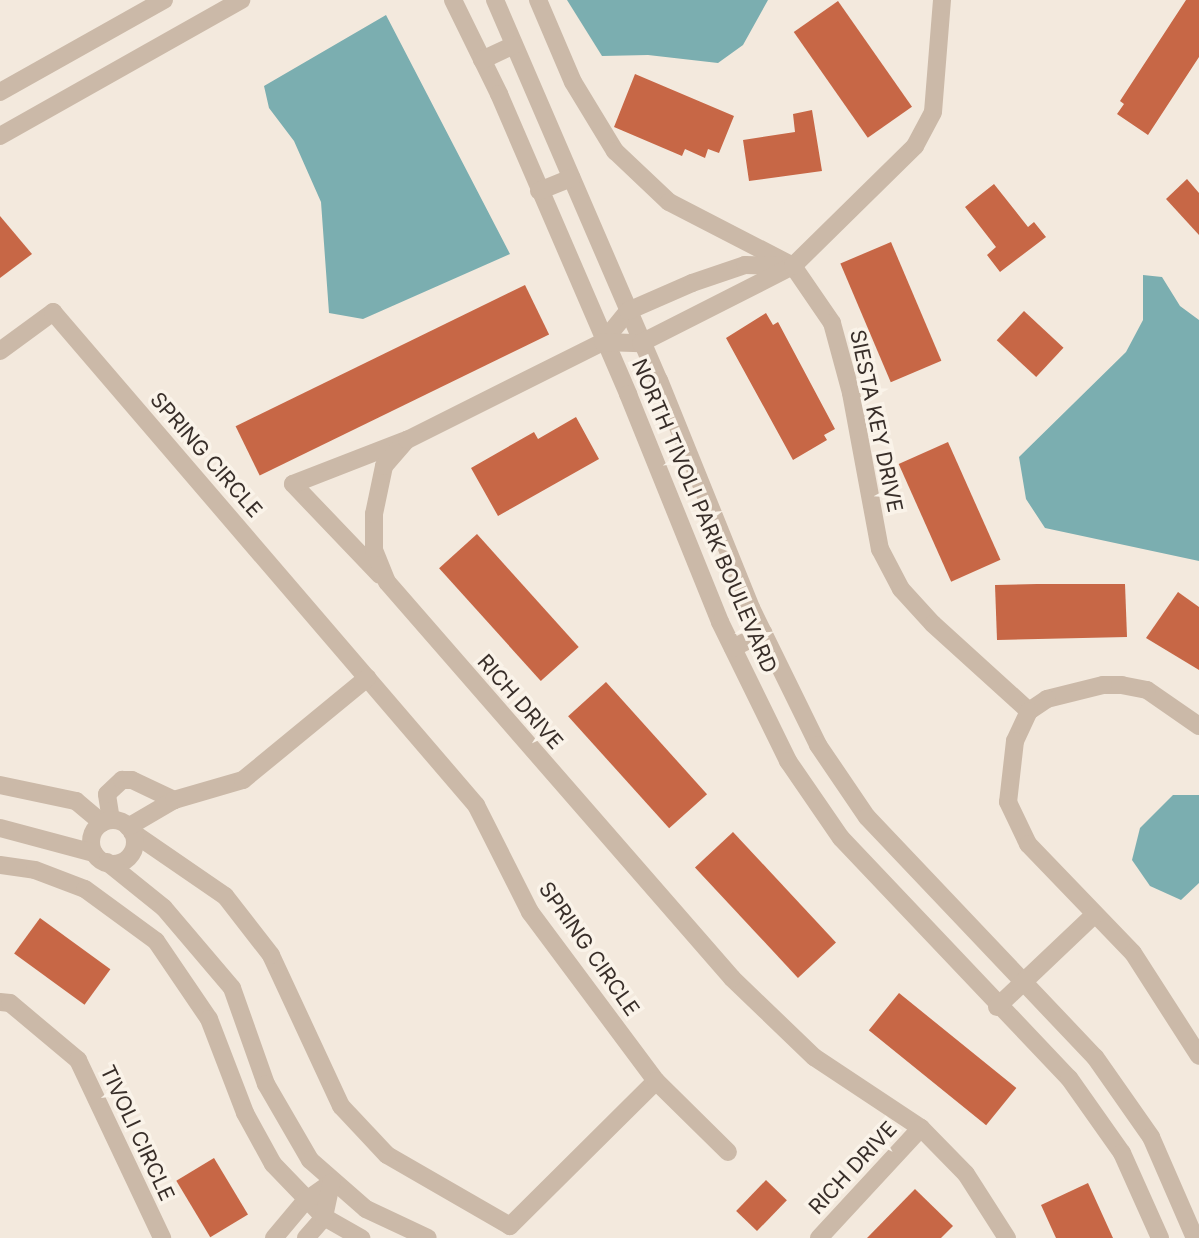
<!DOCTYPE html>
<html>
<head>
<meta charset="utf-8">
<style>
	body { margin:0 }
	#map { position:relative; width:1199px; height:1238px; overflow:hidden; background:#f3e9dd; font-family:Inter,sans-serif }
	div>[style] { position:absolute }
	.water>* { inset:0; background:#7baeb0 }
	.building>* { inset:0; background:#c76746; transform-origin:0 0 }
	.minor>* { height:18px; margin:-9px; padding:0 9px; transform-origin:9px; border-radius:9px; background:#cbb9a8 }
	.minor>.ring { margin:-9px; padding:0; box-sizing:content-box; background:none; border:18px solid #cbb9a8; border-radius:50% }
	span { translate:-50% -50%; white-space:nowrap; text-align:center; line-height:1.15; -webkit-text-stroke:7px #faf3e9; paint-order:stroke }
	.street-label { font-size:21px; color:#382e29 }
</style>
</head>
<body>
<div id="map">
	<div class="water">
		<i style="clip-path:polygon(567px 0,768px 0,743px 45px,718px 63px,648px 55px,602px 56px)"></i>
		<i style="clip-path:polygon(386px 15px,510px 254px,363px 319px,329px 313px,321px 202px,294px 141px,269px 108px,264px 86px)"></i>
		<i style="clip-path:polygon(1143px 275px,1162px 277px,1180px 306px,1199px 320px,1199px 561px,1045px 528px,1026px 499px,1019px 457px,1126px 352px,1143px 320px)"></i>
		<i style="clip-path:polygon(1173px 795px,1199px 795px,1199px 883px,1181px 900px,1150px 886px,1132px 860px,1140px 828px)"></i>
	</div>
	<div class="building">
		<i style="clip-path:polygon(1186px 0,1199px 0,1199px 57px,1148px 135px,1117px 114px,1124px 104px,1120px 101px)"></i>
		<i style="left:838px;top:1px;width:129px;height:54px;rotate:55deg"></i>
		<i style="clip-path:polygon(635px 74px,734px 116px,719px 153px,708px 149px,705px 158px,685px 149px,682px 156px,614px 127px)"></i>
		<i style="clip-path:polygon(812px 110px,822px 171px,749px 181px,743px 140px,795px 132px,793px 114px)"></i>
		<i style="clip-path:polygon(1187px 179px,1199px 193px,1199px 235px,1166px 199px)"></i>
		<i style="clip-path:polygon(994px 184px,1028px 227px,1034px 222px,1046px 237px,1000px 272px,987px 255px,996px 247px,965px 207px)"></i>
		<i style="clip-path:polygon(0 216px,32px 254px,0 278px)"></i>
		<i style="left:891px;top:242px;width:129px;height:55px;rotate:67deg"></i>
		<i style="left:525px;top:285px;width:55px;height:322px;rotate:64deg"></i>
		<i style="left:1024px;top:311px;width:54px;height:40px;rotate:43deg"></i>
		<i style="clip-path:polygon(766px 313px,773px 325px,778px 322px,835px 429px,824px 435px,827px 440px,793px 460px,726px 338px)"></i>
		<i style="clip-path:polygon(576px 417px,599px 459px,498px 516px,471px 468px,534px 432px,538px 439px)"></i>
		<i style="left:948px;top:442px;width:129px;height:54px;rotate:66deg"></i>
		<i style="left:477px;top:534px;width:152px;height:51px;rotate:48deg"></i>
		<i style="clip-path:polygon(1037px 584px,1125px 584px,1127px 637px,997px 640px,995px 585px)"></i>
		<i style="clip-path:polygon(1178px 592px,1199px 607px,1199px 670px,1146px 638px)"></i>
		<i style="left:606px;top:682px;width:151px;height:51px;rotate:48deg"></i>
		<i style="left:733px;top:832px;width:151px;height:52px;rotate:47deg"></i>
		<i style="left:40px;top:918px;width:87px;height:44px;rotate:36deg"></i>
		<i style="left:899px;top:993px;width:151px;height:48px;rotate:39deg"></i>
		<i style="left:214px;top:1158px;width:66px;height:44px;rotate:59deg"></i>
		<i style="left:766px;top:1180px;width:29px;height:43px;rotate:44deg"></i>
		<i style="clip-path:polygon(1088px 1183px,1113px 1238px,1056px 1238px,1041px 1205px)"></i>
		<i style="clip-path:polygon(915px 1189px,953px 1226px,941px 1238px,867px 1238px)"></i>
	</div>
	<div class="minor">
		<i style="left:453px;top:0;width:105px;rotate:63.9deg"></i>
		<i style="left:499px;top:94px;width:327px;rotate:66.7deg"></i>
		<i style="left:628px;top:394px;width:246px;rotate:68deg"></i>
		<i style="left:720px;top:622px;width:155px;rotate:63.9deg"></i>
		<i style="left:788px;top:761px;width:93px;rotate:55.5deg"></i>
		<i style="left:841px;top:838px;width:331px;rotate:46.5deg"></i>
		<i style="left:1069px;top:1078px;width:92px;rotate:54.8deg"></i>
		<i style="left:1122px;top:1153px;width:93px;rotate:65.9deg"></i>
		<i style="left:495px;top:0;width:414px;rotate:66.7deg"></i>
		<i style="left:659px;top:380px;width:246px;rotate:68deg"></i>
		<i style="left:751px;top:608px;width:153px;rotate:63.9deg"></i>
		<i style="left:818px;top:745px;width:87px;rotate:55.8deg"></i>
		<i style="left:867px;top:817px;width:331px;rotate:46.5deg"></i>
		<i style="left:1095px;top:1057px;width:98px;rotate:55deg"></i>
		<i style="left:1151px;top:1137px;width:110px;rotate:66.5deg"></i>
		<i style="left:538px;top:0;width:89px;rotate:66.9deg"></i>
		<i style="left:573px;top:82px;width:81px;rotate:58.7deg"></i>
		<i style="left:615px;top:151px;width:74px;rotate:43.4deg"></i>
		<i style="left:669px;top:202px;width:140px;rotate:27.3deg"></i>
		<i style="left:793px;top:266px;width:69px;rotate:55.6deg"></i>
		<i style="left:832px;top:323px;width:73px;rotate:74.8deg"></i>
		<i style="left:851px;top:393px;width:159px;rotate:79.5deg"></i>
		<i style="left:880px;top:549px;width:45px;rotate:62.3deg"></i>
		<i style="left:901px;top:589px;width:47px;rotate:47.6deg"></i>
		<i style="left:933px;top:624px;width:130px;rotate:42.2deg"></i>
		<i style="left:482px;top:60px;width:35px;rotate:-25deg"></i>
		<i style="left:0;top:92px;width:188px;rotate:-29.3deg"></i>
		<i style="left:0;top:136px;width:277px;rotate:-29.4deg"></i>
		<i style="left:539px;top:191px;width:35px;rotate:-22deg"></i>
		<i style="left:603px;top:342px;width:40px;rotate:-51deg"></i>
		<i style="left:628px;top:311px;width:70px;rotate:-23.6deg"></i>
		<i style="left:692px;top:283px;width:56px;rotate:-18.8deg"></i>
		<i style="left:745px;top:265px;width:41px;rotate:1.4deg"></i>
		<i style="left:0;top:351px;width:66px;rotate:-36.3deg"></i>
		<i style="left:53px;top:312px;width:650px;rotate:49.37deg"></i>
		<i style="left:476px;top:805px;width:120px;rotate:63.2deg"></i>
		<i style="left:530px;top:912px;width:211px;rotate:53.3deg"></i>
		<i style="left:656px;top:1081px;width:206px;rotate:135.2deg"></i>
		<i style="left:510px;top:1226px;width:142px;rotate:-150deg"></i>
		<i style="left:387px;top:1155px;width:67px;rotate:-133.2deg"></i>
		<i style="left:341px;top:1106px;width:166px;rotate:-114.9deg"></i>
		<i style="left:271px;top:955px;width:75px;rotate:-127.9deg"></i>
		<i style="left:225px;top:896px;width:113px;rotate:-145.5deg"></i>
		<i style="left:380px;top:575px;width:126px;rotate:-133.7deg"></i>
		<i style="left:293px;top:484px;width:119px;rotate:-21.2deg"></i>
		<i style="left:733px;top:648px;width:34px;rotate:-27deg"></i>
		<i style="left:1199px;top:726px;width:63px;rotate:-145.3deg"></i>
		<i style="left:1147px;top:690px;width:25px;rotate:-169deg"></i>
		<i style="left:1122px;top:685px;width:19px;rotate:180deg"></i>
		<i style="left:1103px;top:685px;width:58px;rotate:166deg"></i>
		<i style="left:1047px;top:699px;width:22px;rotate:146deg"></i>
		<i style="left:1029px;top:711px;width:33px;rotate:115deg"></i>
		<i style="left:1015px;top:741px;width:61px;rotate:96.5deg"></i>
		<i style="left:1008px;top:802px;width:47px;rotate:64.5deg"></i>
		<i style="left:1028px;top:844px;width:151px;rotate:46.1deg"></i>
		<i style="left:1133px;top:953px;width:122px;rotate:57.3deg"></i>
		<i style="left:0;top:785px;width:78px;rotate:11.9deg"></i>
		<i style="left:76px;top:801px;width:34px;rotate:40deg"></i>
		<i style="left:111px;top:820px;width:26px;rotate:-99deg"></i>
		<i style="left:107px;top:794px;width:21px;rotate:-43deg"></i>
		<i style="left:122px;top:780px;width:10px"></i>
		<i style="left:132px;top:780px;width:47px;rotate:25.5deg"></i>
		<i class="ring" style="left:91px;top:820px;width:26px;height:26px"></i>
		<i style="left:128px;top:827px;width:53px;rotate:-30.4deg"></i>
		<i style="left:174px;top:800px;width:72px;rotate:-16.2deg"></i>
		<i style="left:243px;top:780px;width:161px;rotate:-39.4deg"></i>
		<i style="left:0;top:828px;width:97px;rotate:14.9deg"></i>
		<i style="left:107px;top:862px;width:73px;rotate:38.9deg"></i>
		<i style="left:164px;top:908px;width:105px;rotate:49.6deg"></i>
		<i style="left:232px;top:988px;width:102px;rotate:70.5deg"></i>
		<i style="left:266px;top:1084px;width:88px;rotate:59.9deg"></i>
		<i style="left:310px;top:1160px;width:74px;rotate:41.2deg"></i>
		<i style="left:366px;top:1209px;width:68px;rotate:25.1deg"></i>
		<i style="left:0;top:865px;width:35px;rotate:8deg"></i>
		<i style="left:35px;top:870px;width:53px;rotate:20.8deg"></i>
		<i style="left:85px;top:889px;width:88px;rotate:36.2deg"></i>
		<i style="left:156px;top:941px;width:94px;rotate:55.8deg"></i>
		<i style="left:209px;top:1019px;width:101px;rotate:69deg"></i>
		<i style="left:245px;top:1113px;width:58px;rotate:61.2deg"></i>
		<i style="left:273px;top:1164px;width:74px;rotate:46.1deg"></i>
		<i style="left:324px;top:1217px;width:43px;rotate:29.6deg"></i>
		<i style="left:0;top:1002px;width:10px;rotate:6deg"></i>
		<i style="left:10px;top:1003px;width:89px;rotate:40deg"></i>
		<i style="left:78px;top:1060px;width:197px;rotate:64.7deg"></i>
		<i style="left:997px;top:1007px;width:134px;rotate:-43.5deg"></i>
		<i style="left:656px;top:1081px;width:101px;rotate:44.6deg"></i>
		<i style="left:921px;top:1128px;width:128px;rotate:-146.4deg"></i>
		<i style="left:814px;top:1057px;width:114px;rotate:-136.1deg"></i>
		<i style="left:732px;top:978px;width:525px;rotate:-131.06deg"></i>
		<i style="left:387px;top:582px;width:35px;rotate:-112deg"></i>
		<i style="left:374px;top:549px;width:35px;rotate:-90deg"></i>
		<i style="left:374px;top:514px;width:49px;rotate:-78.2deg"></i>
		<i style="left:384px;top:466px;width:35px;rotate:-49deg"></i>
		<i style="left:407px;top:440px;width:219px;rotate:-26.6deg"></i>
		<i style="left:603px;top:342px;width:38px;rotate:2deg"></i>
		<i style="left:641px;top:343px;width:170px;rotate:-26.9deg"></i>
		<i style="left:793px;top:266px;width:171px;rotate:-44.5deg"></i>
		<i style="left:915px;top:146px;width:38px;rotate:-62deg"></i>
		<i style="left:933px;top:112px;width:112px;rotate:-85.4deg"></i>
		<i style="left:274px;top:1238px;width:48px;rotate:-50deg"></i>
		<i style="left:305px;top:1201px;width:32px;rotate:-35deg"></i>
		<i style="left:306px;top:1238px;width:28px;rotate:-49deg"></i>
		<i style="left:324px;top:1217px;width:35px;rotate:-78deg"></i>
		<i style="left:819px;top:1238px;width:150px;rotate:-47.2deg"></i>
		<i style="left:921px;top:1128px;width:64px;rotate:45.6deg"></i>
		<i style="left:966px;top:1174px;width:76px;rotate:57.4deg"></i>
	</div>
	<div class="street-label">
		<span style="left:876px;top:421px;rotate:78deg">SIESTA KEY DRIVE</span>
		<span style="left:206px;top:455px;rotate:49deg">SPRING CIRCLE</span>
		<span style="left:704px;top:516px;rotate:67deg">NORTH TIVOLI PARK BOULEVARD</span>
		<span style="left:520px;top:702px;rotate:49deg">RICH DRIVE</span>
		<span style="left:589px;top:949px;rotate:55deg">SPRING CIRCLE</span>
		<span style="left:137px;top:1133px;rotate:65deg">TIVOLI CIRCLE</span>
		<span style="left:853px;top:1168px;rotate:-47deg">RICH DRIVE</span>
	</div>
</div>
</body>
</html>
